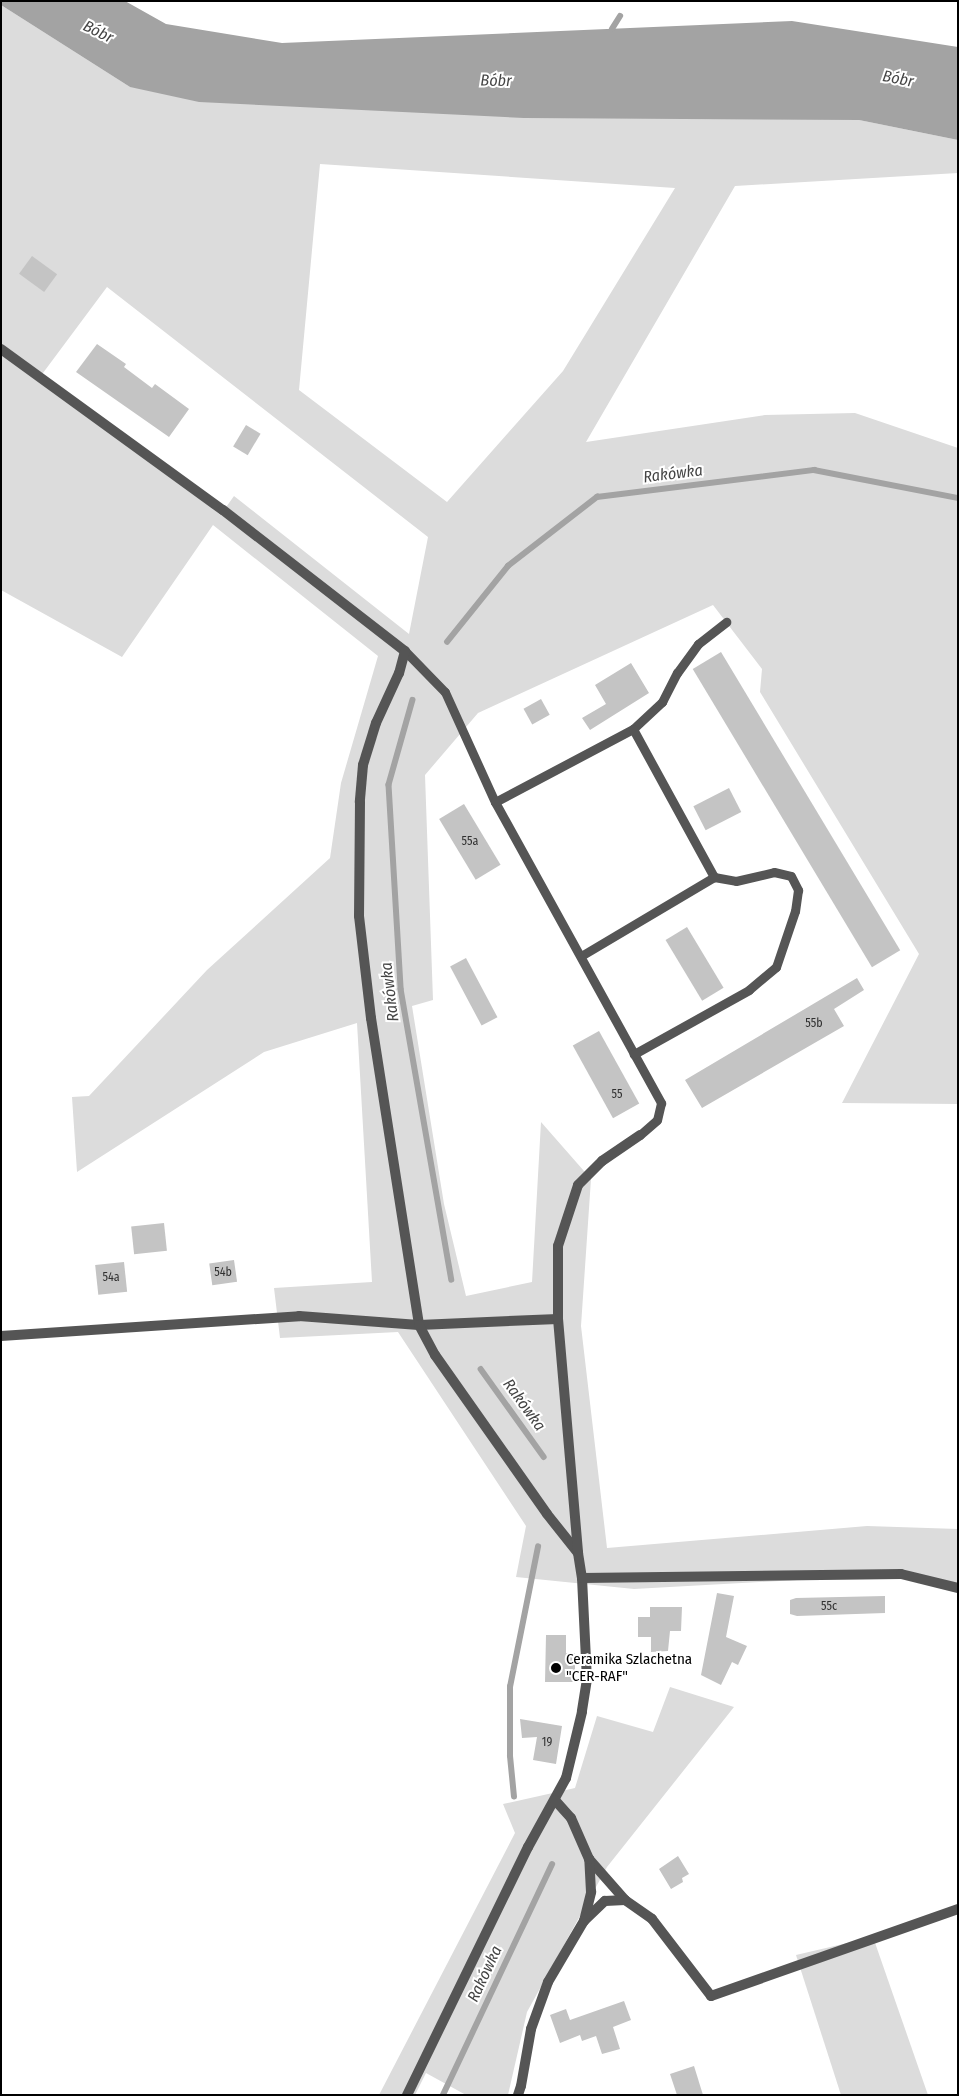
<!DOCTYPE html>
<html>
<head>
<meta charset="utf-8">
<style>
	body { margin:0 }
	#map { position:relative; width:959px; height:2096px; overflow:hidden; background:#fff; font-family:"Fira Sans Condensed",sans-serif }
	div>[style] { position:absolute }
	.green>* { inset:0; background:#dcdcdc }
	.water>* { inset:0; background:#a3a3a3 }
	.stream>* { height:5.5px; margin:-2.75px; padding:0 2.75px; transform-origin:2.75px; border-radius:2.75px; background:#a3a3a3 }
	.building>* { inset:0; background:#c4c4c4; transform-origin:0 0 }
	.service>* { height:9px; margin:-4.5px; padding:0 4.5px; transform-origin:4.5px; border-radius:4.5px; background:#555 }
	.minor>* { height:10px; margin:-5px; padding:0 5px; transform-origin:5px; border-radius:5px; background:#555 }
	.dots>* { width:14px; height:14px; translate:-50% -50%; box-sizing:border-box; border:2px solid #fff; border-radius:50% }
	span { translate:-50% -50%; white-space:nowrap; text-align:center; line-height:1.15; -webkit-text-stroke:4px #fff; paint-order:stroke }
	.number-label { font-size:12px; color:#313131 }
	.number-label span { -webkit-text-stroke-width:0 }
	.poi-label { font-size:15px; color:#000 }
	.left { translate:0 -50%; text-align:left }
	.water-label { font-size:16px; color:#444; font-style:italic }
	.frame { position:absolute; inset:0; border:2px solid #000; pointer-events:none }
</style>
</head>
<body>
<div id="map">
	<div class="green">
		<i style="clip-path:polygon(evenodd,1px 5px,130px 87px,859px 120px,958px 140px,958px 173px,735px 186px,586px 442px,765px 415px,855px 413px,958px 448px,958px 1104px,842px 1103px,919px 954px,760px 692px,762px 669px,713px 605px,478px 713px,425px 775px,433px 1000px,412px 1006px,444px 1204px,466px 1296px,532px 1282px,541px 1122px,591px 1179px,581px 1326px,607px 1548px,867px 1526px,958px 1529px,958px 1586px,886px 1575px,634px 1589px,516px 1577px,526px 1526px,398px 1332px,280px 1338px,274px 1288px,372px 1282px,357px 1023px,264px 1052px,77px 1172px,72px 1097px,89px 1096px,207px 970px,330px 858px,341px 783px,378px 656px,213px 525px,122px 657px,1px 590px,1px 5px,320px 164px,675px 188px,563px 371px,447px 502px,299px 390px,320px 164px,1px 5px,107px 287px,428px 537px,409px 634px,234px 496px,224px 510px,40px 377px,107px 287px)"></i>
		<i style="clip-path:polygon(670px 1687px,734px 1707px,607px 1867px,527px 2012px,508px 2095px,466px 2095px,426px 2073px,415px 2095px,379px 2095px,515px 1833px,503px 1804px,575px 1788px,597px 1716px,653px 1732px)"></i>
		<i style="clip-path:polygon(873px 1937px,928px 2095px,841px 2095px,796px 1955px)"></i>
	</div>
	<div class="water">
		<i style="clip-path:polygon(1px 1px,125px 1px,166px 24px,282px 43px,792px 21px,958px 47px,958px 140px,859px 120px,524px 118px,199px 102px,130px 87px,1px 5px)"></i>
	</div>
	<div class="stream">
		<i style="left:612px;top:29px;width:15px;rotate:-58deg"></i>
		<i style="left:447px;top:642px;width:97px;rotate:-51.2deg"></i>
		<i style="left:508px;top:566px;width:113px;rotate:-37.8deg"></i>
		<i style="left:597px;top:497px;width:219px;rotate:-7.1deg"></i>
		<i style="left:814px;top:470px;width:147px;rotate:11deg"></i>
		<i style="left:413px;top:700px;width:88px;rotate:105.8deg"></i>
		<i style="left:389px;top:785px;width:204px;rotate:86.6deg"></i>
		<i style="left:401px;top:989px;width:295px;rotate:80.1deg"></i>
		<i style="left:481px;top:1369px;width:108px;rotate:54.4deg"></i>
		<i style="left:514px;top:1797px;width:41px;rotate:-95.6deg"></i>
		<i style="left:510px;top:1756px;width:69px;rotate:-90deg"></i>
		<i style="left:510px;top:1687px;width:143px;rotate:-78.7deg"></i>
		<i style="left:443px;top:2095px;width:255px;rotate:-64.7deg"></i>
	</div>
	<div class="building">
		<i style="left:32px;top:256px;width:31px;height:22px;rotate:36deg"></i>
		<i style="clip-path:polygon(97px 344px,126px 364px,124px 367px,152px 388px,155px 384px,189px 409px,169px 437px,76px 372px)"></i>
		<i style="left:246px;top:425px;width:17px;height:25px;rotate:31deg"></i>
		<i style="left:721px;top:652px;width:348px;height:33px;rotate:59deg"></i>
		<i style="clip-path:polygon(631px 663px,649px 693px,590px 730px,582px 718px,606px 704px,595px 685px)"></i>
		<i style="left:541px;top:699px;width:18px;height:20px;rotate:61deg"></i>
		<i style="left:729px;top:788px;width:27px;height:40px;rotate:63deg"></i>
		<i style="left:464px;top:804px;width:71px;height:29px;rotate:59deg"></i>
		<i style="left:687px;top:927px;width:71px;height:25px;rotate:59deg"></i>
		<i style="left:466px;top:958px;width:67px;height:18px;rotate:62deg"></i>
		<i style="clip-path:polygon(857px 978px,864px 990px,834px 1009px,844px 1026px,702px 1108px,685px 1080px)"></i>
		<i style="left:599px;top:1031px;width:83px;height:30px;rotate:61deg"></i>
		<i style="left:164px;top:1223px;width:28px;height:33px;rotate:84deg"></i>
		<i style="left:234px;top:1260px;width:22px;height:25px;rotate:82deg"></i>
		<i style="left:124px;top:1262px;width:30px;height:29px;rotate:84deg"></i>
		<i style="clip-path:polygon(717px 1593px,734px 1596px,726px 1637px,747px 1646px,738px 1665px,732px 1662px,721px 1685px,701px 1675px)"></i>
		<i style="clip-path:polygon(885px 1596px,885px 1613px,797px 1616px,790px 1614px,790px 1600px,796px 1598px)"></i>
		<i style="clip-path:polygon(650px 1607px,682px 1607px,681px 1631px,670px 1631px,668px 1651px,651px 1652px,651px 1637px,638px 1637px,638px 1617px,650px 1617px)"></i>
		<i style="clip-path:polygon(546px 1635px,566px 1635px,566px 1653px,575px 1653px,575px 1682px,545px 1682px)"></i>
		<i style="clip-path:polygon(520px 1719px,562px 1726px,556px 1764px,533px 1760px,537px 1737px,522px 1738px)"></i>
		<i style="clip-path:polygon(678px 1856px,689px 1874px,682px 1878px,683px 1882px,671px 1889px,659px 1869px)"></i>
		<i style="clip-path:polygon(624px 2001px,631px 2020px,613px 2027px,620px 2049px,602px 2054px,596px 2036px,582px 2041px,580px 2035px,560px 2043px,550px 2015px,566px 2009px,570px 2020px)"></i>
		<i style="clip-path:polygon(694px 2066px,703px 2095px,677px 2095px,670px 2074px)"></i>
	</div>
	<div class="service">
		<i style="left:405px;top:651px;width:57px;rotate:45.7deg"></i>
		<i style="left:445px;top:692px;width:121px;rotate:65.6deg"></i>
		<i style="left:495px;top:802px;width:344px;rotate:61.1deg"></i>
		<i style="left:661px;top:1103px;width:17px;rotate:103deg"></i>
		<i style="left:657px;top:1120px;width:23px;rotate:139deg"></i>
		<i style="left:633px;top:729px;width:40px;rotate:-43deg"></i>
		<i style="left:662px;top:702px;width:33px;rotate:-63deg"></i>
		<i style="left:677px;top:673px;width:36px;rotate:-54deg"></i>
		<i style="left:698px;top:644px;width:36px;rotate:-38deg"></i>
		<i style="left:495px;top:802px;width:156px;rotate:-27.9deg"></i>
		<i style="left:633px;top:729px;width:169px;rotate:61.3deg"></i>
		<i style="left:714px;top:877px;width:22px;rotate:10deg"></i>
		<i style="left:736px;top:881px;width:39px;rotate:-13deg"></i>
		<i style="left:774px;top:872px;width:17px;rotate:13deg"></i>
		<i style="left:791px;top:876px;width:16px;rotate:63deg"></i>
		<i style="left:798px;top:890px;width:21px;rotate:98deg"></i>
		<i style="left:795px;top:911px;width:59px;rotate:108.7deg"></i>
		<i style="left:776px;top:967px;width:35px;rotate:140deg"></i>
		<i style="left:749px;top:990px;width:132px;rotate:150.9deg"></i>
		<i style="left:581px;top:956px;width:155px;rotate:-30.7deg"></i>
	</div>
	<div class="minor">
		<i style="left:1px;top:349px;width:274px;rotate:36deg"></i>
		<i style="left:223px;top:510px;width:230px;rotate:37.8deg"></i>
		<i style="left:405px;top:651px;width:23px;rotate:105deg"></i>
		<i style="left:399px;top:673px;width:55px;rotate:114.7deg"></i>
		<i style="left:376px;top:723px;width:44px;rotate:107.2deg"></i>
		<i style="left:363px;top:765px;width:37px;rotate:95deg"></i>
		<i style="left:360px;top:802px;width:114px;rotate:90.5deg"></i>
		<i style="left:359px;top:916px;width:103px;rotate:83.3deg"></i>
		<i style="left:371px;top:1018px;width:311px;rotate:81.1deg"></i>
		<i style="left:419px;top:1325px;width:139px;rotate:-2.5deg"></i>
		<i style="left:1px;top:1336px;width:299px;rotate:-3.8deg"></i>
		<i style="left:299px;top:1316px;width:120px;rotate:4.3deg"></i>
		<i style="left:419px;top:1325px;width:34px;rotate:62deg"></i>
		<i style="left:435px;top:1355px;width:194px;rotate:54.8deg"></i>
		<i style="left:547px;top:1514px;width:50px;rotate:51.5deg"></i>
		<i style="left:578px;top:1553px;width:25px;rotate:81deg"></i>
		<i style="left:582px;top:1578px;width:101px;rotate:87.2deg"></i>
		<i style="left:587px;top:1679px;width:33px;rotate:99deg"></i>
		<i style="left:582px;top:1712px;width:68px;rotate:103.6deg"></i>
		<i style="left:566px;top:1778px;width:79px;rotate:118.8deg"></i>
		<i style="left:528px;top:1847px;width:276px;rotate:116deg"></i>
		<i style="left:578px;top:1552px;width:234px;rotate:-94.9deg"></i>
		<i style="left:558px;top:1319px;width:73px;rotate:-90deg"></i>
		<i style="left:558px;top:1246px;width:64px;rotate:-71.8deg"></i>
		<i style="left:578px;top:1185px;width:34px;rotate:-45deg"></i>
		<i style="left:602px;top:1161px;width:46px;rotate:-34.4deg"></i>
		<i style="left:582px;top:1578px;width:319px;rotate:-0.7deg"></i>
		<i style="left:901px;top:1574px;width:59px;rotate:13.8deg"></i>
		<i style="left:589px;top:1859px;width:55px;rotate:48.7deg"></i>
		<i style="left:625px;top:1900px;width:33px;rotate:35deg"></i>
		<i style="left:652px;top:1919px;width:97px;rotate:52.5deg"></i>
		<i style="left:711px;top:1996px;width:262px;rotate:-19.4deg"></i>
		<i style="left:584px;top:1921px;width:29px;rotate:-44deg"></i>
		<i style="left:605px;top:1901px;width:20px;rotate:-3deg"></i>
		<i style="left:518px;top:2095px;width:9px;rotate:-72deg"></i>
		<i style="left:521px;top:2086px;width:58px;rotate:-80deg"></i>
		<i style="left:531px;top:2029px;width:50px;rotate:-70.1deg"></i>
		<i style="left:548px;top:1982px;width:71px;rotate:-59.5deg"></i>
		<i style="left:584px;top:1921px;width:30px;rotate:-76deg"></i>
		<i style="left:591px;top:1892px;width:33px;rotate:-93deg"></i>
		<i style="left:589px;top:1859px;width:45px;rotate:-113.7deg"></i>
		<i style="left:571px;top:1818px;width:24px;rotate:-132deg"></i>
	</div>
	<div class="dots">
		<i style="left:556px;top:1668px;background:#000"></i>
	</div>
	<div class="number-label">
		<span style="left:470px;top:842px">55a</span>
		<span style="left:814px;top:1024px">55b</span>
		<span style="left:617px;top:1095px">55</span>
		<span style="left:223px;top:1273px">54b</span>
		<span style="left:111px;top:1278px">54a</span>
		<span style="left:829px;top:1607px">55c</span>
		<span style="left:547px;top:1743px">19</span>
	</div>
	<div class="poi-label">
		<span class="left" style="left:566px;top:1668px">Ceramika Szlachetna<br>"CER-RAF"</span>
	</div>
	<div class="water-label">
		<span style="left:98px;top:32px;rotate:26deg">Bóbr</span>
		<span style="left:898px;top:79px;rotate:11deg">Bóbr</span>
		<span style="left:496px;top:81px;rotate:1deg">Bóbr</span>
		<span style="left:673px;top:474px;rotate:-7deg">Rakówka</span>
		<span style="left:390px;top:992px;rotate:-97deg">Rakówka</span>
		<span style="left:524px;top:1405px;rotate:54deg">Rakówka</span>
		<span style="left:485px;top:1974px;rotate:-65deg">Rakówka</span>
	</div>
	<div class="frame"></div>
</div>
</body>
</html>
